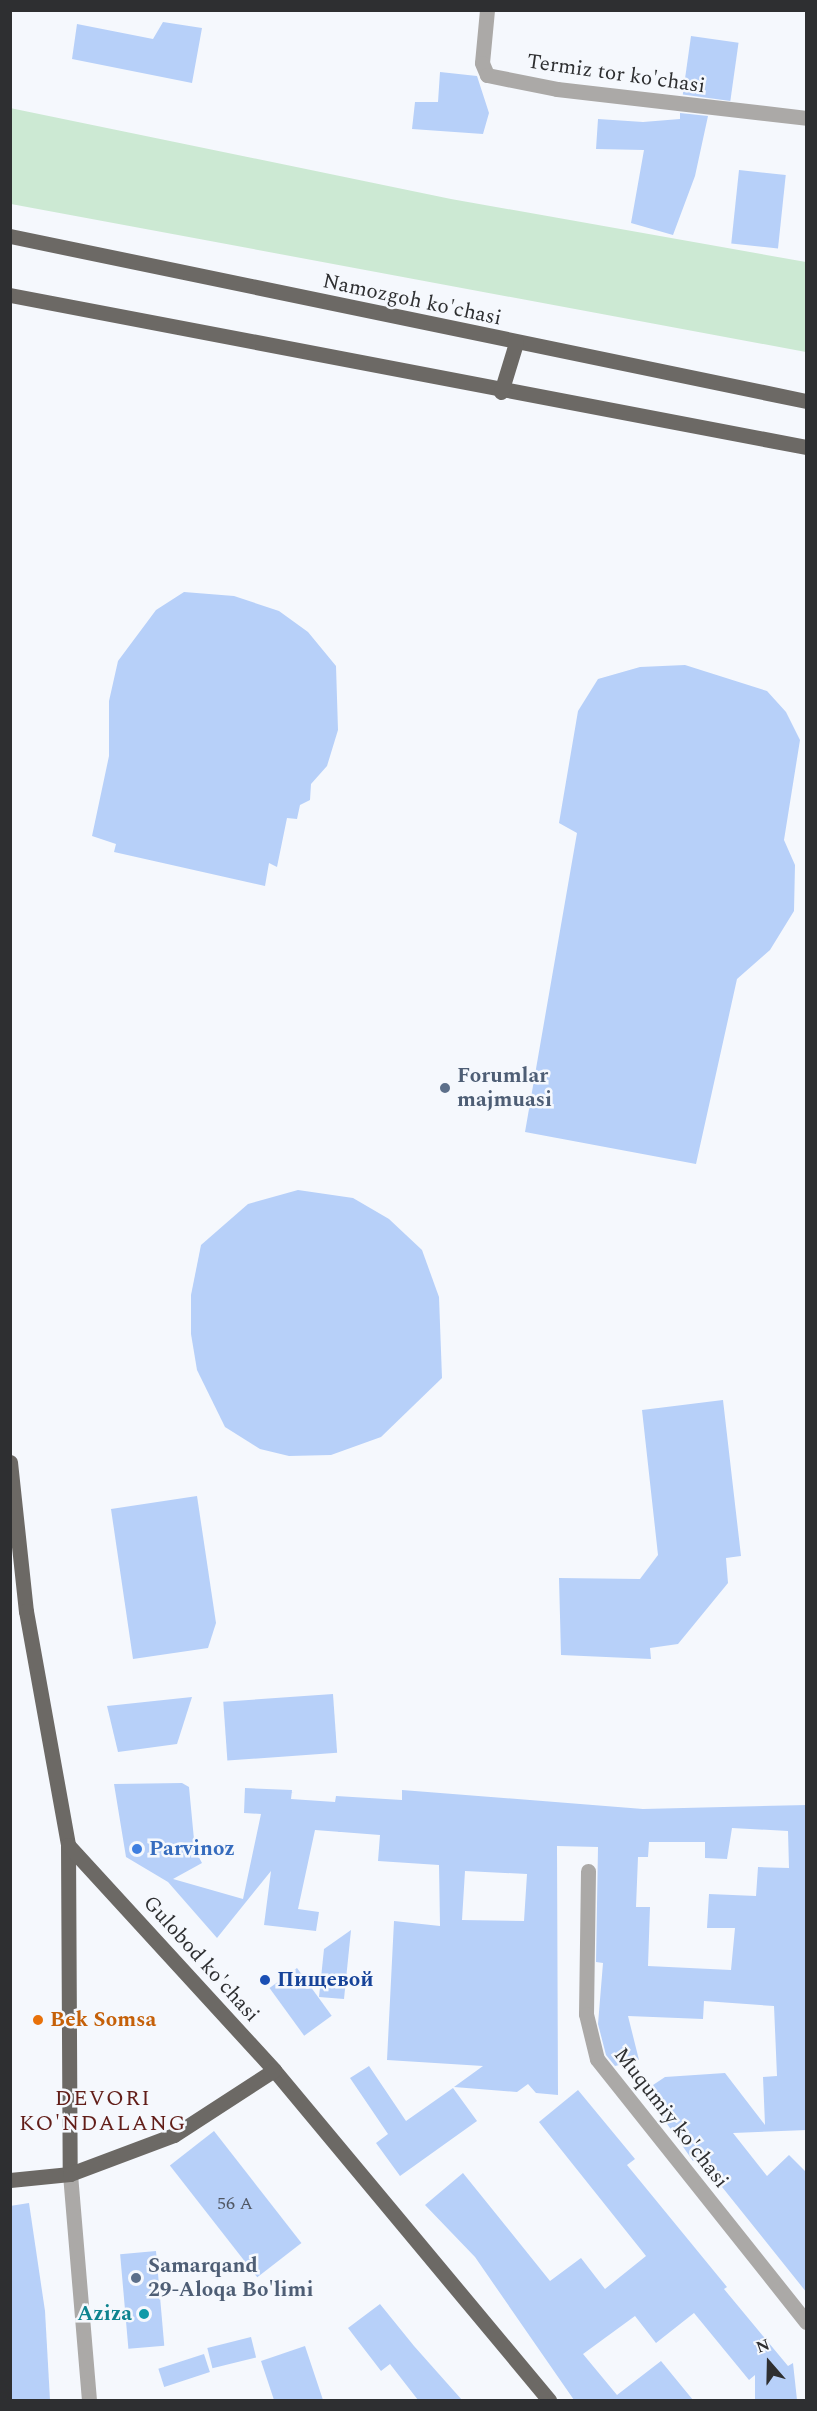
<!DOCTYPE html>
<html>
<head>
<meta charset="utf-8">
<style>
	body { margin:0 }
	#map { position:relative; width:817px; height:2411px; overflow:hidden; background:#f5f8fd; font-family:Spectral,serif }
	div>[style] { position:absolute }
	.green>* { inset:0; background:#cce9d3 }
	.building>* { inset:0; background:#b7d0f9; transform-origin:0 0 }
	.minor>* { height:15px; margin:-7.5px; padding:0 7.5px; transform-origin:7.5px; border-radius:7.5px; background:#aba9a7 }
	.major>* { height:15px; margin:-7.5px; padding:0 7.5px; transform-origin:7.5px; border-radius:7.5px; background:#6c6965 }
	.dots>* { width:16px; height:16px; translate:-50% -50%; box-sizing:border-box; border:3px solid #f5f8fd; border-radius:50% }
	span { translate:-50% -50%; white-space:nowrap; text-align:center; line-height:1.15; -webkit-text-stroke:5px #f5f8fd; paint-order:stroke }
	.number-label { font-size:18px; color:#505763 }
	.number-label span { -webkit-text-stroke-width:0 }
	.street-label { font-size:21px; color:#2e2f31 }
	.service-label { font-size:21px; color:#4e5e75; font-weight:700 }
	.left { translate:0 -50%; text-align:left }
	.shop-label { font-size:21px; color:#366cbe; font-weight:700 }
	.transit-label { font-size:21px; color:#164399; font-weight:700 }
	.food-label { font-size:21px; color:#c56008; font-weight:700 }
	.culture-label { font-size:21px; color:#0d838f; font-weight:700 }
	.right { translate:-100% -50%; text-align:right }
	.neighbourhood-label { font-size:22px; color:#621e19; letter-spacing:1.5px }
	.frame { position:absolute; inset:0; border:12px solid #2e2f31; pointer-events:none }
	.north { position:absolute; left:739px; top:2333px; width:60px; height:60px; -webkit-text-stroke:4px #f5f8fd; paint-order:stroke; rotate:340deg; font-size:16px; font-weight:700; line-height:24px; text-align:center; color:#2e2f31 }
	.north::after { content:''; display:block; margin:auto; width:21px; height:27px; background:#2e2f31; clip-path:polygon(50% 0,100% 100%,50% 72%,0 100%) }
</style>
</head>
<body>
<div id="map">
	<div class="green">
		<i style="clip-path:polygon(10px 108px,451px 199px,806px 262px,806px 352px,11px 204px)"></i>
	</div>
	<div class="building">
		<i style="clip-path:polygon(163px 22px,202px 28px,192px 83px,72px 59px,77px 24px,153px 39px)"></i>
		<i style="left:691px;top:36px;width:48px;height:59px;rotate:8deg"></i>
		<i style="clip-path:polygon(440px 72px,477px 76px,489px 113px,483px 134px,412px 129px,415px 102px,438px 102px)"></i>
		<i style="clip-path:polygon(680px 113px,708px 116px,695px 176px,673px 235px,631px 223px,644px 150px,596px 149px,598px 119px,643px 122px,680px 119px)"></i>
		<i style="left:739px;top:170px;width:47px;height:74px;rotate:6deg"></i>
		<i style="clip-path:polygon(184px 592px,234px 596px,279px 611px,308px 632px,336px 666px,338px 730px,327px 766px,311px 784px,310px 800px,300px 805px,297px 819px,287px 818px,277px 867px,269px 863px,265px 886px,114px 852px,116px 844px,92px 836px,109px 756px,109px 701px,118px 661px,156px 610px)"></i>
		<i style="clip-path:polygon(685px 665px,767px 691px,786px 712px,800px 740px,784px 840px,795px 865px,794px 911px,770px 950px,737px 979px,696px 1164px,525px 1132px,577px 833px,559px 823px,578px 711px,598px 679px,640px 667px)"></i>
		<i style="clip-path:polygon(298px 1190px,353px 1198px,389px 1219px,422px 1250px,439px 1297px,442px 1378px,381px 1437px,331px 1455px,289px 1456px,260px 1449px,225px 1427px,197px 1370px,191px 1334px,191px 1295px,201px 1245px,248px 1204px)"></i>
		<i style="clip-path:polygon(723px 1400px,741px 1556px,726px 1558px,728px 1583px,678px 1644px,650px 1648px,651px 1659px,561px 1655px,559px 1578px,640px 1579px,658px 1555px,642px 1410px)"></i>
		<i style="clip-path:polygon(197px 1496px,216px 1623px,208px 1648px,133px 1659px,111px 1509px)"></i>
		<i style="left:333px;top:1694px;width:59px;height:110px;rotate:86deg"></i>
		<i style="clip-path:polygon(192px 1697px,177px 1744px,118px 1752px,107px 1706px)"></i>
		<i style="clip-path:polygon(evenodd,182px 1783px,189px 1787px,195px 1850px,202px 1863px,173px 1879px,243px 1899px,261px 1814px,244px 1813px,245px 1788px,292px 1790px,291px 1799px,335px 1802px,336px 1796px,402px 1800px,402px 1790px,643px 1809px,807px 1805px,807px 2130px,733px 2133px,767px 2176px,789px 2155px,806px 2172px,807px 2293px,698px 2157px,693px 2161px,644px 2091px,665px 2077px,725px 2073px,765px 2125px,763px 2077px,777px 2076px,774px 2006px,704px 2001px,703px 2019px,628px 2016px,639px 2060px,615px 2066px,606px 2055px,598px 2024px,603px 1963px,596px 1962px,598px 1847px,557px 1846px,558px 2095px,536px 2093px,528px 2084px,517px 2092px,454px 2087px,483px 2066px,387px 2060px,394px 1921px,440px 1926px,439px 1865px,378px 1861px,380px 1835px,315px 1830px,298px 1909px,319px 1912px,316px 1931px,264px 1925px,271px 1871px,217px 1938px,168px 1882px,126px 1857px,114px 1784px,182px 1783px,732px 1828px,788px 1831px,789px 1868px,758px 1867px,756px 1896px,709px 1894px,707px 1928px,735px 1928px,731px 1970px,648px 1966px,650px 1907px,636px 1907px,638px 1857px,648px 1857px,649px 1842px,705px 1842px,705px 1858px,727px 1859px,732px 1828px,182px 1783px,465px 1871px,527px 1874px,524px 1921px,462px 1920px,465px 1871px)"></i>
		<i style="clip-path:polygon(351px 1930px,344px 1999px,319px 1997px,324px 1949px)"></i>
		<i style="left:297px;top:1968px;width:59px;height:34px;rotate:54deg"></i>
		<i style="clip-path:polygon(369px 2066px,406px 2121px,453px 2088px,477px 2121px,400px 2176px,376px 2143px,388px 2134px,350px 2078px)"></i>
		<i style="clip-path:polygon(578px 2090px,635px 2159px,627px 2165px,727px 2287px,724px 2289px,788px 2366px,793px 2363px,797px 2400px,755px 2400px,755px 2375px,749px 2380px,694px 2313px,656px 2343px,635px 2316px,583px 2354px,617px 2395px,661px 2361px,693px 2400px,574px 2400px,475px 2257px,425px 2205px,463px 2173px,550px 2281px,581px 2258px,605px 2289px,646px 2256px,539px 2122px)"></i>
		<i style="left:214px;top:2131px;width:142px;height:56px;rotate:52deg"></i>
		<i style="clip-path:polygon(29px 2203px,45px 2311px,50px 2400px,10px 2400px,10px 2206px)"></i>
		<i style="left:156px;top:2251px;width:95px;height:36px;rotate:85deg"></i>
		<i style="clip-path:polygon(380px 2304px,414px 2346px,462px 2400px,418px 2400px,390px 2364px,381px 2371px,348px 2328px)"></i>
		<i style="left:251px;top:2337px;width:21px;height:45px;rotate:76deg"></i>
		<i style="clip-path:polygon(305px 2346px,323px 2400px,274px 2400px,261px 2361px)"></i>
		<i style="left:204px;top:2354px;width:19px;height:48px;rotate:72deg"></i>
	</div>
	<div class="minor">
		<i style="left:487px;top:10px;width:53px;rotate:95.4deg"></i>
		<i style="left:482px;top:63px;width:13px;rotate:67deg"></i>
		<i style="left:487px;top:75px;width:71px;rotate:11.3deg"></i>
		<i style="left:557px;top:89px;width:251px;rotate:6.6deg"></i>
		<i style="left:588px;top:1871px;width:143px;rotate:90.8deg"></i>
		<i style="left:586px;top:2014px;width:46px;rotate:76.3deg"></i>
		<i style="left:597px;top:2059px;width:336px;rotate:51.5deg"></i>
		<i style="left:70px;top:2174px;width:227px;rotate:85.2deg"></i>
	</div>
	<div class="major">
		<i style="left:10px;top:236px;width:813px;rotate:11.71deg"></i>
		<i style="left:10px;top:295px;width:810px;rotate:10.81deg"></i>
		<i style="left:501px;top:392px;width:51px;rotate:-73deg"></i>
		<i style="left:10px;top:1462px;width:150px;rotate:83.9deg"></i>
		<i style="left:26px;top:1611px;width:238px;rotate:79.8deg"></i>
		<i style="left:68px;top:1845px;width:329px;rotate:89.7deg"></i>
		<i style="left:68px;top:1845px;width:305px;rotate:47.5deg"></i>
		<i style="left:274px;top:2070px;width:430px;rotate:50.2deg"></i>
		<i style="left:10px;top:2180px;width:60px;rotate:-5.7deg"></i>
		<i style="left:70px;top:2174px;width:111px;rotate:-20.6deg"></i>
		<i style="left:174px;top:2135px;width:119px;rotate:-33deg"></i>
	</div>
	<div class="dots">
		<i style="left:445px;top:1088px;background:#5c6f8a"></i>
		<i style="left:137px;top:1849px;background:#3f7fe0"></i>
		<i style="left:265px;top:1980px;background:#1a4fb4"></i>
		<i style="left:38px;top:2020px;background:#e8710a"></i>
		<i style="left:136px;top:2278px;background:#5c6f8a"></i>
		<i style="left:144px;top:2314px;background:#0f9aa8"></i>
	</div>
	<div class="number-label">
		<span style="left:235px;top:2204px">56 А</span>
	</div>
	<div class="street-label">
		<span style="left:616px;top:74px;rotate:8deg">Termiz tor ko'chasi</span>
		<span style="left:412px;top:300px;rotate:12deg">Namozgoh ko'chasi</span>
		<span style="left:201px;top:1959px;rotate:48deg">Gulobod ko'chasi</span>
		<span style="left:671px;top:2118px;rotate:52deg">Muqumiy ko'chasi</span>
	</div>
	<div class="service-label">
		<span class="left" style="left:457px;top:1088px">Forumlar<br>majmuasi</span>
		<span class="left" style="left:148px;top:2278px">Samarqand<br>29-Aloqa Bo'limi</span>
	</div>
	<div class="shop-label">
		<span class="left" style="left:149px;top:1849px">Parvinoz</span>
	</div>
	<div class="transit-label">
		<span class="left" style="left:277px;top:1980px">Пищевой</span>
	</div>
	<div class="food-label">
		<span class="left" style="left:50px;top:2020px">Bek Somsa</span>
	</div>
	<div class="culture-label">
		<span class="right" style="left:132px;top:2314px">Aziza</span>
	</div>
	<div class="neighbourhood-label">
		<span style="left:103px;top:2111px">DEVORI<br>KO'NDALANG</span>
	</div>
	<div class="frame"></div>
	<div class="north">N</div>
</div>
</body>
</html>
